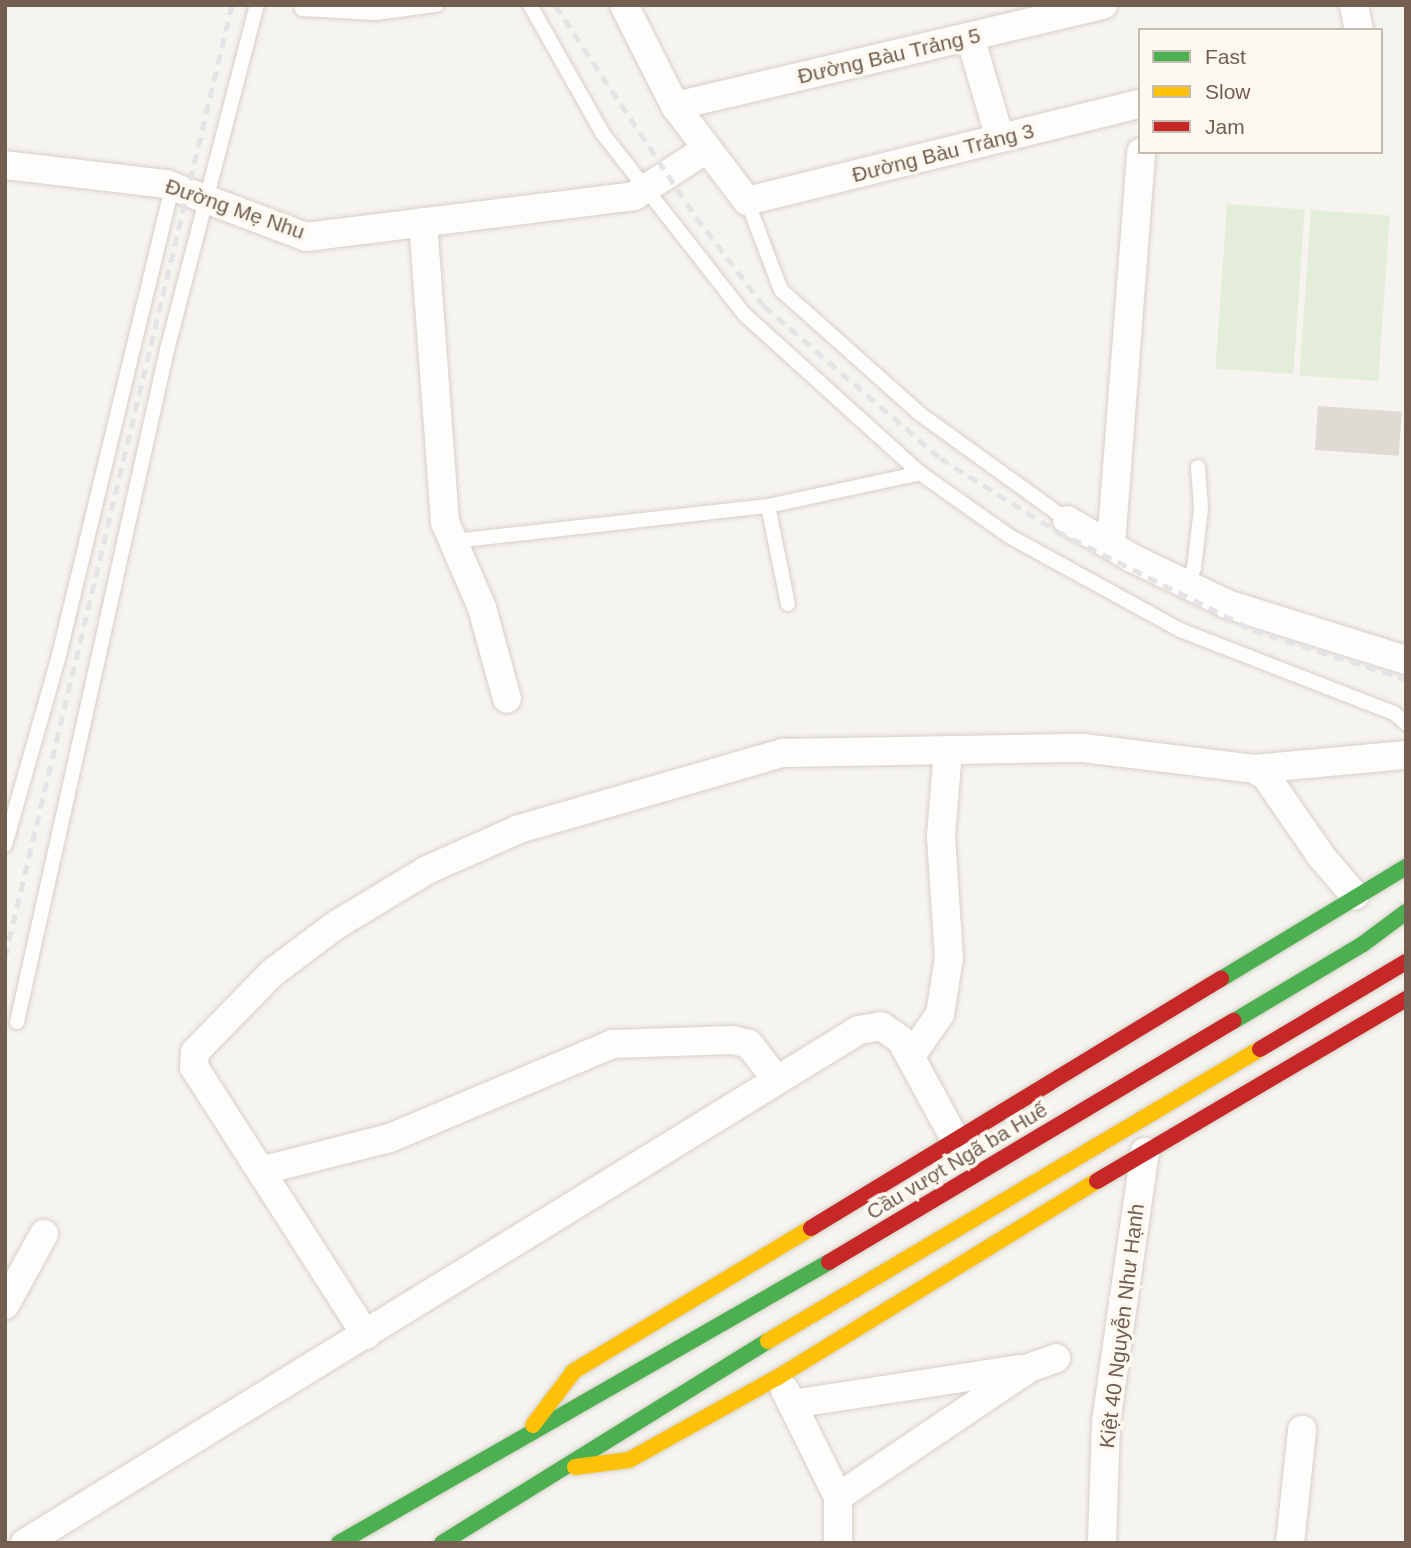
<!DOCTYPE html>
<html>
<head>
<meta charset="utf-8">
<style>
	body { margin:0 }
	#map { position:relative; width:1411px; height:1548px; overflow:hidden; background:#f6f4ee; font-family:Arial,sans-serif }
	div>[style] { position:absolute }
	.green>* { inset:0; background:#e4edda; transform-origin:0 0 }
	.building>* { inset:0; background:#e0dad4; transform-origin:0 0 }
	.roads { filter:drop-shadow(0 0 2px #d4d0c9) drop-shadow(0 0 2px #d4d0c9) }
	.lane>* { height:14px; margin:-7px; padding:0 7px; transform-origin:7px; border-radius:7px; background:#fefdfc }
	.street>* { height:28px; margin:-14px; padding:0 14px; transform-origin:14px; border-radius:14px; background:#fefdfc }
	.fast>* { height:16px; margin:-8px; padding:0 8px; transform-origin:8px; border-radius:8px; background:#4caf50 }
	.slow>* { height:16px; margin:-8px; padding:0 8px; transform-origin:8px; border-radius:8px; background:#ffc107 }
	.jam>* { height:16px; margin:-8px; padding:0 8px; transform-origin:8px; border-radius:8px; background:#c62828 }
	.rail>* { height:5px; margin-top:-2.5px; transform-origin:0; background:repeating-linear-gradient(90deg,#e5e3e6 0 10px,transparent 0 17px) }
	span { translate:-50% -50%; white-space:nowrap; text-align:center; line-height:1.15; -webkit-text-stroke:7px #fdf9f1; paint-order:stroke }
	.street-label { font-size:21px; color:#735e51 }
	.frame { position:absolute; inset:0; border:7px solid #735e51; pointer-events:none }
	.legend { position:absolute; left:1138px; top:28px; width:245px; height:126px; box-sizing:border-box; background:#fdf9f1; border:2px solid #c6bbb1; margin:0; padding:9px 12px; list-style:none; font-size:21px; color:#735e51 }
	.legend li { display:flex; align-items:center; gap:14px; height:35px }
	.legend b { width:35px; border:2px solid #c6bbb1 }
</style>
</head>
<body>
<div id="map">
	<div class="green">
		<i style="left:1227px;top:204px;width:78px;height:165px;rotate:4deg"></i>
		<i style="left:1311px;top:210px;width:79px;height:166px;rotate:4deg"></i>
	</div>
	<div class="building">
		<i style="left:1318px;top:406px;width:84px;height:44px;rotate:4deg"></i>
	</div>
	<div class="roads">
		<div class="lane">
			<i style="left:530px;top:5px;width:148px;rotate:60.5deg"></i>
			<i style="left:603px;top:134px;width:230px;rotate:51.9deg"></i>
			<i style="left:745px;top:315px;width:236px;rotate:42.1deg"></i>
			<i style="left:920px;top:473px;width:109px;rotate:35.3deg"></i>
			<i style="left:1009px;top:536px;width:195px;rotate:28.8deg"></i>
			<i style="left:1180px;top:630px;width:230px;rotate:21.2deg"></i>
			<i style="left:1394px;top:713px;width:16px;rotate:40deg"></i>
			<i style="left:302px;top:9px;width:74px;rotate:3.1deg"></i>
			<i style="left:376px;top:13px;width:61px;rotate:-7.6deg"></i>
			<i style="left:747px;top:201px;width:95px;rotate:69.1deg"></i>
			<i style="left:781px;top:290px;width:186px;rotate:41.7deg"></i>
			<i style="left:920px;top:414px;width:181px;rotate:35.8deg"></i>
			<i style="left:768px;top:506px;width:100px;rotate:78.5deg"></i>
			<i style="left:455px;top:541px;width:315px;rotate:-6.4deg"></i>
			<i style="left:768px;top:506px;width:156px;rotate:-12.2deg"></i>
			<i style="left:1187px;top:585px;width:18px;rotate:-68deg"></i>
			<i style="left:1194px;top:568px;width:60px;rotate:-83.3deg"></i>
			<i style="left:1201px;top:508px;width:41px;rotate:-94.2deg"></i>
			<i style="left:5px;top:845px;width:193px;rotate:-74.1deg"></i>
			<i style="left:58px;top:659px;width:487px;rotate:-76.4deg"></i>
			<i style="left:17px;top:1022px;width:689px;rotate:-77.42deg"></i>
			<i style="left:167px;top:350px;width:357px;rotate:-75.4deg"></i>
		</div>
		<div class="street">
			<i style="left:624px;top:5px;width:113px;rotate:63.2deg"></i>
			<i style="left:675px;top:106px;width:119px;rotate:52.8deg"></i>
			<i style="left:747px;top:201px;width:405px;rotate:-13.9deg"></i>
			<i style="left:1354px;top:5px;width:25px;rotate:79deg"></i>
			<i style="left:970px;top:37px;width:105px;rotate:73.5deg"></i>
			<i style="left:675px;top:106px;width:440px;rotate:-13.3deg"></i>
			<i style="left:5px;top:165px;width:162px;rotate:6.7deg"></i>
			<i style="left:166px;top:184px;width:150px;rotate:20.7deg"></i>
			<i style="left:306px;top:237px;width:331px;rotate:-7.1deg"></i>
			<i style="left:634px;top:196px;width:87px;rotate:-32.8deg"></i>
			<i style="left:423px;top:222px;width:301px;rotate:85.8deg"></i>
			<i style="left:445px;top:522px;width:94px;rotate:66.7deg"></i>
			<i style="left:482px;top:608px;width:94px;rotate:74.6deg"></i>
			<i style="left:1067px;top:520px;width:75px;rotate:30.3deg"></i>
			<i style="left:1132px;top:558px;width:106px;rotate:25.8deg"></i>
			<i style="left:1227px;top:604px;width:188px;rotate:17.4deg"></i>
			<i style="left:1111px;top:545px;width:394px;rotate:-85.6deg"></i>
			<i style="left:1254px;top:769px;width:153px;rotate:-5.3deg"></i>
			<i style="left:911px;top:1056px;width:51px;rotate:-55.4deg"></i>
			<i style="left:940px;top:1014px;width:57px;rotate:-80.9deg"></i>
			<i style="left:949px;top:958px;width:122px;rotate:-93.8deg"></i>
			<i style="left:941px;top:836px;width:86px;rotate:-85.3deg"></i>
			<i style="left:264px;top:1170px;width:130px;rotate:-14.3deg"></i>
			<i style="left:390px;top:1138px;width:242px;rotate:-22.9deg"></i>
			<i style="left:613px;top:1044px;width:120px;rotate:-1.9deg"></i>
			<i style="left:733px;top:1040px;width:16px;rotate:14deg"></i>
			<i style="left:749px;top:1044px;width:44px;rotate:52.4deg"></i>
			<i style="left:5px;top:1305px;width:81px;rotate:-61.2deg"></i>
			<i style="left:366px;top:1335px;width:318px;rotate:-122.7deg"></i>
			<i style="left:194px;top:1067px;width:15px;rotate:-86deg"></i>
			<i style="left:195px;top:1052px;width:110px;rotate:-45.7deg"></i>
			<i style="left:272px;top:973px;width:80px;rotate:-36.9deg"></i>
			<i style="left:336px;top:925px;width:106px;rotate:-31.1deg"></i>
			<i style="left:427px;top:870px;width:101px;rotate:-24deg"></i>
			<i style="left:519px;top:829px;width:275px;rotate:-16.1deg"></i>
			<i style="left:783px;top:753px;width:300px;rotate:-1deg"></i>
			<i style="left:1083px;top:748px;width:172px;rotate:7deg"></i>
			<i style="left:1254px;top:769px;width:13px;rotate:29deg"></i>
			<i style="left:1265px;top:775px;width:98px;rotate:55.3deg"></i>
			<i style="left:1321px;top:856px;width:52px;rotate:49.6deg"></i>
			<i style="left:785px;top:1390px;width:119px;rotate:63.6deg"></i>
			<i style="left:838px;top:1497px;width:46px;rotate:90deg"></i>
			<i style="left:792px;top:1404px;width:232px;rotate:-8.7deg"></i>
			<i style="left:838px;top:1497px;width:230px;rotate:-34deg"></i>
			<i style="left:1029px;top:1368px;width:29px;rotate:-20deg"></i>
			<i style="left:25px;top:1543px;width:979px;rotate:-31.6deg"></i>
			<i style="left:859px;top:1030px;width:22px;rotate:-10deg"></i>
			<i style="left:881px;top:1026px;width:24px;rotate:35deg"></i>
			<i style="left:901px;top:1040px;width:113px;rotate:61.4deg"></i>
			<i style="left:1102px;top:1543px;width:121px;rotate:-88.1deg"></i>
			<i style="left:1106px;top:1422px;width:273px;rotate:-81.8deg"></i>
			<i style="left:1290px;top:1543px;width:114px;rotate:-83.9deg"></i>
		</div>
		<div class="fast">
			<i style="left:1221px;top:979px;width:216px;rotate:-31.2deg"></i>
			<i style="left:1234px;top:1021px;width:150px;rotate:-30.8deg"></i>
			<i style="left:1363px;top:944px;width:54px;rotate:-36.7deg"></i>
			<i style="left:339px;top:1543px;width:565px;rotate:-29.83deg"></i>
			<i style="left:442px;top:1543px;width:384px;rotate:-31.8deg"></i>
		</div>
		<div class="slow">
			<i style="left:768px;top:1341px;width:572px;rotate:-30.69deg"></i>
			<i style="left:533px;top:1425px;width:68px;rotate:-52.8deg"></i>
			<i style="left:574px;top:1371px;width:277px;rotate:-31.1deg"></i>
			<i style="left:575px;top:1467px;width:54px;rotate:-7.4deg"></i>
			<i style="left:629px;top:1460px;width:171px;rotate:-29.1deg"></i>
			<i style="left:778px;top:1377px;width:374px;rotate:-31.6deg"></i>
		</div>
		<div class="jam">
			<i style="left:1260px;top:1049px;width:170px;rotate:-30.8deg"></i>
			<i style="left:1097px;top:1181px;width:359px;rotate:-30.5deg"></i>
			<i style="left:811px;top:1228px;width:480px;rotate:-31.3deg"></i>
			<i style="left:829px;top:1262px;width:471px;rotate:-30.8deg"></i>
		</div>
	</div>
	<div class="rail">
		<i style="left:555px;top:5px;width:255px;rotate:56.4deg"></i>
		<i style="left:696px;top:217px;width:112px;rotate:52.6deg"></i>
		<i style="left:764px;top:306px;width:233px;rotate:40.8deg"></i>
		<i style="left:940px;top:458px;width:138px;rotate:32deg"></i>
		<i style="left:1057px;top:531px;width:220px;rotate:26.8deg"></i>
		<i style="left:1253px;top:630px;width:161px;rotate:17.8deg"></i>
		<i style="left:5px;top:957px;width:979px;rotate:-76.59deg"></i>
	</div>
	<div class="street-label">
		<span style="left:889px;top:56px;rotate:-13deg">Đường Bàu Trảng 5</span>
		<span style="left:943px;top:153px;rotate:-14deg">Đường Bàu Trảng 3</span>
		<span style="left:235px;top:209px;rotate:19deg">Đường Mẹ Nhu</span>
		<span style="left:957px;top:1161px;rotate:-31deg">Cầu vượt Ngã ba Huế</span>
		<span style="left:1122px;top:1326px;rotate:-83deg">Kiệt 40 Nguyễn Như Hạnh</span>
	</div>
	<div class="frame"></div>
	<ul class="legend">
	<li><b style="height:9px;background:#4caf50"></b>Fast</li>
	<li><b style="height:9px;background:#ffc107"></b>Slow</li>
	<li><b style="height:9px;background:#c62828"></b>Jam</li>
	</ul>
</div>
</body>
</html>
